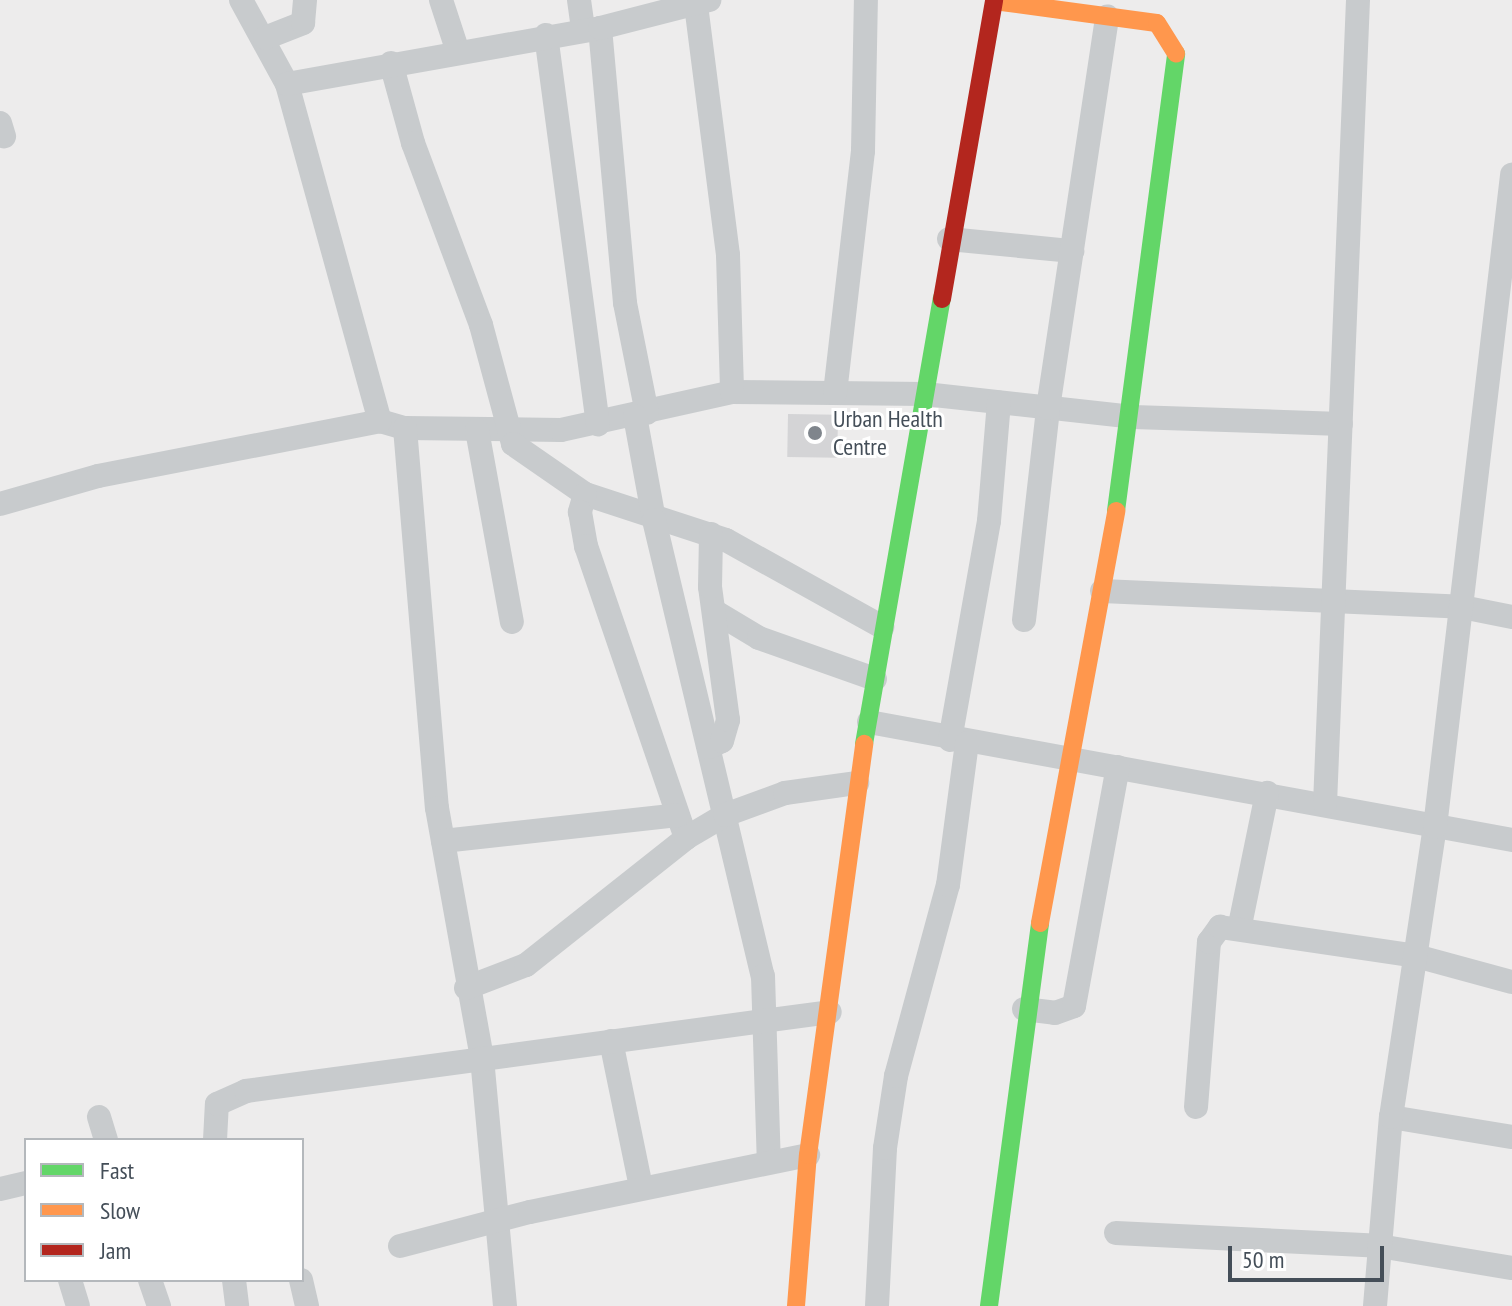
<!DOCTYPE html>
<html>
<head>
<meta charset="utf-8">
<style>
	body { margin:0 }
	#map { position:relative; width:1512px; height:1306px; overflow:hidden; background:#edecec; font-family:"PT Sans Narrow",sans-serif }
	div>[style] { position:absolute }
	.building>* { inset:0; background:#d4d4d6; transform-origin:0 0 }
	.street>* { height:24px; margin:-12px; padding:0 12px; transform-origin:12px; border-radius:12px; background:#c8cbcd }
	.fast>* { height:18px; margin:-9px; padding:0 9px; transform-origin:9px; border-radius:9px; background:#63d668 }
	.slow>* { height:18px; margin:-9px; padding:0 9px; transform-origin:9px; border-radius:9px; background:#ff974d }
	.jam>* { height:18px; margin:-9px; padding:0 9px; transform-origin:9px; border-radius:9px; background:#b3261e }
	.dots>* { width:22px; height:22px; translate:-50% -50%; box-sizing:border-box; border:4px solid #fff; border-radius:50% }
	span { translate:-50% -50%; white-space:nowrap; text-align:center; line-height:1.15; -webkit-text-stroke:6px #fff; paint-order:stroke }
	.poi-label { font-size:24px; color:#444e58 }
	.left { translate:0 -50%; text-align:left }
	.legend { position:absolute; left:24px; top:1138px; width:280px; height:144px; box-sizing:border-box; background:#fff; border:2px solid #b4b8bc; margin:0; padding:10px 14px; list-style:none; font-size:24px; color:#444e58 }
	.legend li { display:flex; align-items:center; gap:16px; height:40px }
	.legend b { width:40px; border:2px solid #b4b8bc }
	.scale { position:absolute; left:1228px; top:1246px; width:156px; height:36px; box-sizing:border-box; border:4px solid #444e58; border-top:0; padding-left:10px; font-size:24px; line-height:28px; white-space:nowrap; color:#444e58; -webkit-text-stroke:6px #fff; paint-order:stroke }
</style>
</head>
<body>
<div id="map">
	<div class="building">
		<i style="left:788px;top:414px;width:50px;height:43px;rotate:1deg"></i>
	</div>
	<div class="street">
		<i style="left:241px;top:0;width:96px;rotate:61.3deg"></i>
		<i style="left:287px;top:84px;width:350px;rotate:74.6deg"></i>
		<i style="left:380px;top:421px;width:26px;rotate:16deg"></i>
		<i style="left:405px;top:428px;width:156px;rotate:0.7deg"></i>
		<i style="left:561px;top:430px;width:175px;rotate:-12.5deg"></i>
		<i style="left:732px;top:392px;width:193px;rotate:0.6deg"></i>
		<i style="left:925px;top:394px;width:209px;rotate:6.3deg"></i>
		<i style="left:1133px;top:417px;width:208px;rotate:1.9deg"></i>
		<i style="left:441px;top:0;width:52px;rotate:71.9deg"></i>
		<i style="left:579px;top:0;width:30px;rotate:82deg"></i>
		<i style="left:696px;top:5px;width:252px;rotate:82.7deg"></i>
		<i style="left:728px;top:255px;width:137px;rotate:88.3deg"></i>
		<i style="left:600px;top:28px;width:276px;rotate:84.8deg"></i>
		<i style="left:625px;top:303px;width:112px;rotate:78.7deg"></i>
		<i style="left:546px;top:35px;width:393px;rotate:82.4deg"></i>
		<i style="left:265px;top:38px;width:41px;rotate:-21.5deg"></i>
		<i style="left:303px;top:23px;width:23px;rotate:-85deg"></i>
		<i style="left:391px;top:63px;width:83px;rotate:74.6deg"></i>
		<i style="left:413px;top:143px;width:194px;rotate:69.5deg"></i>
		<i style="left:481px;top:325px;width:123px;rotate:74.9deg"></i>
		<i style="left:513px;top:444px;width:88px;rotate:34.8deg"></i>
		<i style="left:585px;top:494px;width:148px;rotate:18.1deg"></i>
		<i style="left:726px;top:540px;width:179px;rotate:29.1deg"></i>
		<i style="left:287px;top:84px;width:318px;rotate:-10.1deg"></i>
		<i style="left:600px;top:28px;width:113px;rotate:-14.4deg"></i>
		<i style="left:0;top:123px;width:14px;rotate:73deg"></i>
		<i style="left:949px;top:239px;width:124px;rotate:5.6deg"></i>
		<i style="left:835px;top:393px;width:244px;rotate:-83.4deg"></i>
		<i style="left:863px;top:151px;width:151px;rotate:-88.9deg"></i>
		<i style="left:635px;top:416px;width:106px;rotate:79.6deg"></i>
		<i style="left:654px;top:520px;width:469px;rotate:76.6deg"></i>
		<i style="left:763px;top:976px;width:186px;rotate:88.2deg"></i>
		<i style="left:405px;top:428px;width:381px;rotate:85.2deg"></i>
		<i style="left:437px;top:808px;width:254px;rotate:79.8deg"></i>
		<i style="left:482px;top:1058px;width:249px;rotate:84.7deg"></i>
		<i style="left:477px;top:430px;width:195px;rotate:79.7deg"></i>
		<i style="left:585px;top:494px;width:19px;rotate:106deg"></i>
		<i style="left:580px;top:512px;width:35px;rotate:80deg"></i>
		<i style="left:586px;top:546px;width:309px;rotate:71.1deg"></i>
		<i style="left:0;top:504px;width:102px;rotate:-15.9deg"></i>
		<i style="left:98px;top:476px;width:287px;rotate:-11deg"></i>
		<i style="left:1102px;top:591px;width:360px;rotate:2.5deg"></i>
		<i style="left:1462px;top:607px;width:51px;rotate:11.3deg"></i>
		<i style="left:714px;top:611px;width:52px;rotate:31deg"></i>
		<i style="left:759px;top:638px;width:123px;rotate:19.5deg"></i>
		<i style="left:1024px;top:620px;width:213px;rotate:-83.5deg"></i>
		<i style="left:1048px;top:408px;width:396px;rotate:-81.4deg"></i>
		<i style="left:869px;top:722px;width:654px;rotate:10.4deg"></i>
		<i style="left:950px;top:740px;width:222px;rotate:-79.9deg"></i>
		<i style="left:989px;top:521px;width:119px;rotate:-85.2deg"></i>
		<i style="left:709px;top:747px;width:14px;rotate:-25deg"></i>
		<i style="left:722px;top:741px;width:22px;rotate:-74deg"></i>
		<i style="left:728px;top:720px;width:134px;rotate:-97.7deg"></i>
		<i style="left:710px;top:587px;width:53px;rotate:-88.9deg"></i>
		<i style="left:1325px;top:804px;width:805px;rotate:-87.65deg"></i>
		<i style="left:443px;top:841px;width:236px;rotate:-6.3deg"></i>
		<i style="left:1240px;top:925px;width:135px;rotate:-78.4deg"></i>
		<i style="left:466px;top:988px;width:64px;rotate:-21deg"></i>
		<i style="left:526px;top:965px;width:204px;rotate:-38.4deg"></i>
		<i style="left:686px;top:838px;width:45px;rotate:-30.5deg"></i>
		<i style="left:725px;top:815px;width:64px;rotate:-20.1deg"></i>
		<i style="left:785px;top:793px;width:73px;rotate:-7.9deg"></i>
		<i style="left:1024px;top:1009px;width:31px;rotate:7deg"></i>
		<i style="left:1055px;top:1013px;width:20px;rotate:-20deg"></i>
		<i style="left:1074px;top:1006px;width:243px;rotate:-79.6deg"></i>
		<i style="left:611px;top:1041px;width:149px;rotate:78.4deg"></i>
		<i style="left:1196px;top:1107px;width:166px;rotate:-85.5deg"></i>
		<i style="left:1209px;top:942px;width:19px;rotate:-54deg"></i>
		<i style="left:1220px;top:927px;width:198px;rotate:8.4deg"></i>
		<i style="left:1416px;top:956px;width:99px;rotate:15.2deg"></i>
		<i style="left:99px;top:1117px;width:24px;rotate:73deg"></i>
		<i style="left:1391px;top:1117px;width:123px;rotate:9.4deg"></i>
		<i style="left:215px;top:1140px;width:36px;rotate:-87deg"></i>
		<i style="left:217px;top:1104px;width:32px;rotate:-24deg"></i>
		<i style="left:246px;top:1091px;width:589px;rotate:-7.7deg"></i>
		<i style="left:0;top:1189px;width:27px;rotate:-13deg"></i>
		<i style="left:1116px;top:1233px;width:263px;rotate:2.8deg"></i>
		<i style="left:1379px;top:1246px;width:135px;rotate:9.4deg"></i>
		<i style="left:400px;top:1246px;width:134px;rotate:-14.7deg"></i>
		<i style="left:530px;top:1212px;width:284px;rotate:-11.6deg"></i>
		<i style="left:70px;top:1280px;width:27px;rotate:73deg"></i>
		<i style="left:150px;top:1280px;width:28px;rotate:71deg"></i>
		<i style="left:234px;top:1280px;width:26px;rotate:83deg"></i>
		<i style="left:301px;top:1280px;width:27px;rotate:77deg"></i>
		<i style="left:877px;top:1306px;width:158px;rotate:-87.1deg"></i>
		<i style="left:885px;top:1148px;width:73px;rotate:-81.3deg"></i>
		<i style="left:896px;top:1076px;width:198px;rotate:-74.8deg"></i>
		<i style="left:948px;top:885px;width:143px;rotate:-82.4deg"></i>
		<i style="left:1375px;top:1306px;width:190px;rotate:-85.2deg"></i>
		<i style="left:1391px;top:1117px;width:293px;rotate:-81.4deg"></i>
		<i style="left:1435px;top:827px;width:657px;rotate:-83.26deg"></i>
	</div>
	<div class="fast">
		<i style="left:1116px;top:511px;width:461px;rotate:-82.5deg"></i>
		<i style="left:864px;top:744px;width:452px;rotate:-80.1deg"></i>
		<i style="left:989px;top:1306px;width:386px;rotate:-82.4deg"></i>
	</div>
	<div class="slow">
		<i style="left:994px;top:1px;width:164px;rotate:7.7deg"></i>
		<i style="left:1157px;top:23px;width:36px;rotate:58deg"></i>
		<i style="left:1040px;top:923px;width:419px;rotate:-79.5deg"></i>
		<i style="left:796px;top:1306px;width:151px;rotate:-85.5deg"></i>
		<i style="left:808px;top:1155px;width:415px;rotate:-82.2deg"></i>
	</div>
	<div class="jam">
		<i style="left:942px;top:299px;width:303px;rotate:-80.1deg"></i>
	</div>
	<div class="dots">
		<i style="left:815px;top:433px;background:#7f858c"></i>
	</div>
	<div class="poi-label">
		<span class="left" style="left:833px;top:433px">Urban Health<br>Centre</span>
	</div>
	<ul class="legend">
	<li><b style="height:10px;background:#63d668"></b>Fast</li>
	<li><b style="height:10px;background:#ff974d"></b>Slow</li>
	<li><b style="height:10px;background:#b3261e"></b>Jam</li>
	</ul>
	<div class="scale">50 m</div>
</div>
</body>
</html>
